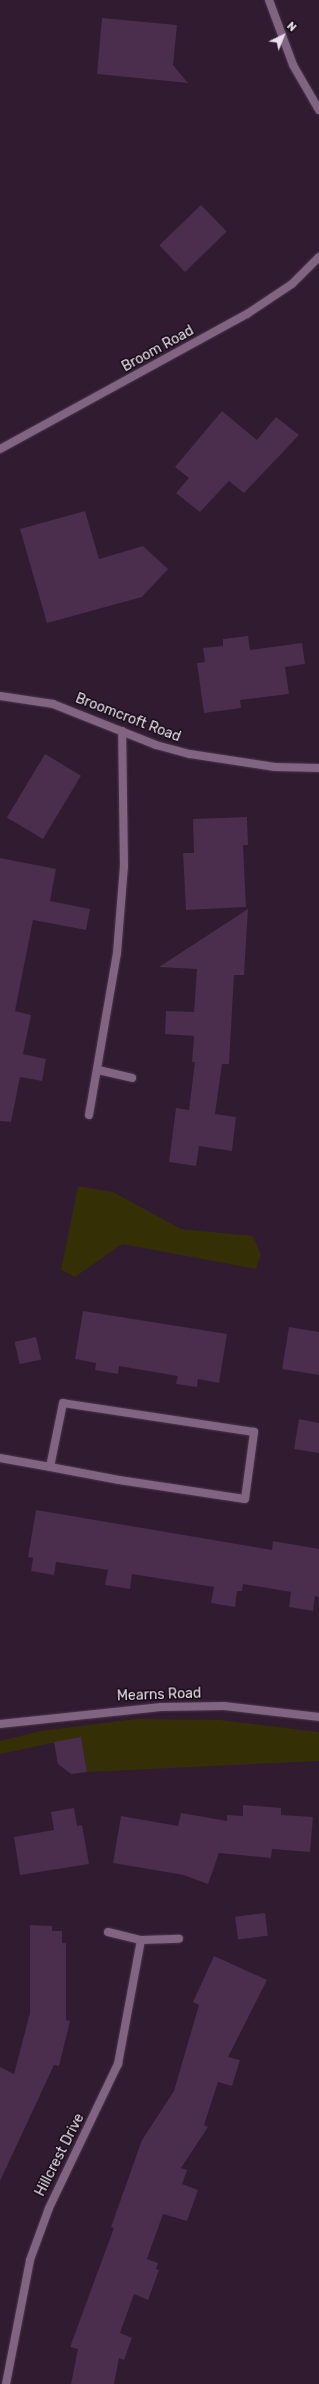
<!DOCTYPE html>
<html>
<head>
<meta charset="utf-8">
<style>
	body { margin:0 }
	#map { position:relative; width:319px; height:2384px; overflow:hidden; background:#301b31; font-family:Rubik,sans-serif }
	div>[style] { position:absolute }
	.green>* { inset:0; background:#352f06 }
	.building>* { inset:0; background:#4b2d4d; transform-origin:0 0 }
	.roads { filter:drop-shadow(0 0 1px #4a364b) drop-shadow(0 0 1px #4a364b) }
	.minor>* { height:8px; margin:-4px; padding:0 4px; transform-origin:4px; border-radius:4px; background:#806481 }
	.tertiary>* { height:8px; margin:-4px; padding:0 4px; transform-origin:4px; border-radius:4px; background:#806481 }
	span { translate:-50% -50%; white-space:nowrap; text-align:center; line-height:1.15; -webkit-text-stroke:3px #130913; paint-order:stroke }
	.street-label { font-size:14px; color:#ebddeb }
	.north { position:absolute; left:263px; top:16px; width:40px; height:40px; -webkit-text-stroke:3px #130913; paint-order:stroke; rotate:43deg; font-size:11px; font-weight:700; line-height:16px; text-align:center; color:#ebddeb }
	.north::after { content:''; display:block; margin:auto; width:14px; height:18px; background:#ebddeb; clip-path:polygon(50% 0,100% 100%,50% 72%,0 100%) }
</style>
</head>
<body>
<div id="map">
	<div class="green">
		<i style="clip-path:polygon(78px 1186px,113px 1192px,181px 1229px,253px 1236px,261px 1255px,256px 1269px,122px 1244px,75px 1277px,61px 1270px)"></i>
		<i style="clip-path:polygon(136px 1719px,220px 1720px,319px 1732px,319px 1761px,87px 1772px,81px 1737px,0 1754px,0 1741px,41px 1731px)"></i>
	</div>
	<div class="building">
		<i style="clip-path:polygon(102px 18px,177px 25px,173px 65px,188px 83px,97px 74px)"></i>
		<i style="left:201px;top:205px;width:37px;height:58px;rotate:46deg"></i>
		<i style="clip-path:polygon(222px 411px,257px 440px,276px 417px,299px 435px,244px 493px,229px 481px,200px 512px,176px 493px,189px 478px,175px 467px)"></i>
		<i style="clip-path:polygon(85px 511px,99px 559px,143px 546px,168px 569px,142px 597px,47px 623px,20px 529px)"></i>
		<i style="clip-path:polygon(248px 636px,250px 650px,302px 643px,305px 664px,285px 667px,289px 694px,240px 700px,241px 708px,204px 713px,197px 663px,205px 662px,203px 648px,223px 646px,223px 639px)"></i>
		<i style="left:45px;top:754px;width:42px;height:74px;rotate:31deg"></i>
		<i style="clip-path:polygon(247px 817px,248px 845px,243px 845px,246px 907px,186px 910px,183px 853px,194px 853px,193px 819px)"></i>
		<i style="clip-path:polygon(0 858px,56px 869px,50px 901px,90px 909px,86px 930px,33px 920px,15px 1011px,31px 1015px,23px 1054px,46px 1059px,42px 1081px,20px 1077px,11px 1122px,0 1121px)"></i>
		<i style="clip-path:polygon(248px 909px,244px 975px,234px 975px,229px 1064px,222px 1064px,215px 1114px,236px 1117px,232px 1151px,199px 1146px,196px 1166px,169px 1162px,176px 1108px,189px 1110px,195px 1062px,192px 1062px,194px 1036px,165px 1034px,166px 1011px,194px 1012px,197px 969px,159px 967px)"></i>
		<i style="clip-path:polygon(83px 1311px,227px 1334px,219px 1383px,198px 1379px,197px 1387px,176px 1384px,178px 1376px,119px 1366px,118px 1374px,95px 1370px,96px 1363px,75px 1359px)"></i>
		<i style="clip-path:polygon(289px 1327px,319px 1332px,319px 1375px,282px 1369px)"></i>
		<i style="left:36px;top:1337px;width:23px;height:22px;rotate:77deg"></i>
		<i style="clip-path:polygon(299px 1419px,319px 1423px,319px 1453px,294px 1449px)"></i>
		<i style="clip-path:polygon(36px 1510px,272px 1550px,273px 1541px,319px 1549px,319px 1597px,315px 1596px,313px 1611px,289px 1607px,291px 1592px,243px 1584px,242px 1591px,237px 1591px,235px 1607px,211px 1603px,214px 1587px,132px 1574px,130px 1589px,105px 1585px,108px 1570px,56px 1562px,54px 1575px,31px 1571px,33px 1558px,28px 1557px)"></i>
		<i style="clip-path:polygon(81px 1737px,87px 1772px,71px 1774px,58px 1764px,54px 1742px)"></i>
		<i style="clip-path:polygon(243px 1805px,281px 1808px,281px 1815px,313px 1817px,310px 1852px,272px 1849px,271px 1858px,219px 1853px,208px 1884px,184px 1875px,113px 1863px,121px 1816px,178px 1826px,181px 1813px,227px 1821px,227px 1815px,243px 1816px)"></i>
		<i style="clip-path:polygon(74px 1808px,77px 1826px,82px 1825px,89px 1864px,20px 1875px,14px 1837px,54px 1830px,51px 1812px)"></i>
		<i style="left:265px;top:1913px;width:23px;height:30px;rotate:83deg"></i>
		<i style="clip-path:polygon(30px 1925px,52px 1926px,52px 1931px,62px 1931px,62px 1943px,66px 1943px,66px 2020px,70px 2021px,59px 2066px,54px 2065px,0 2181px,0 2067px,14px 2074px,30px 2013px)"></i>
		<i style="clip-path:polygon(214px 1956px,267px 1980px,228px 2057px,240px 2060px,232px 2086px,218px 2082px,204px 2125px,208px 2127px,181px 2168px,187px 2170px,182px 2184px,198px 2190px,187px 2221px,163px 2214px,147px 2259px,158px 2263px,156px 2269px,159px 2270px,148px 2300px,134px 2294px,120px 2333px,132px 2338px,124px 2360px,119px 2358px,114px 2384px,71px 2384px,78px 2349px,70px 2347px,114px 2228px,111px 2227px,142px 2140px,174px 2091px,199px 2005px,193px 2002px)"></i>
	</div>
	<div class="roads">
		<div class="minor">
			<i style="left:269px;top:0;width:69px;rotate:69.7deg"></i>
			<i style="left:293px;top:65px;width:52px;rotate:60deg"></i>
			<i style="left:0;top:449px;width:281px;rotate:-28.7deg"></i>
			<i style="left:247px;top:314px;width:54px;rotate:-33.7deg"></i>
			<i style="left:292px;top:284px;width:38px;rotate:-45deg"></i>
			<i style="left:0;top:696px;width:54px;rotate:8.6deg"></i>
			<i style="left:53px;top:704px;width:111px;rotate:21.7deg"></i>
			<i style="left:156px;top:745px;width:35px;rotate:15deg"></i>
			<i style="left:190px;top:754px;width:86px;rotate:8.7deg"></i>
			<i style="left:275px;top:767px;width:44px;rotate:1.3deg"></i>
			<i style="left:98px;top:1070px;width:35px;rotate:13deg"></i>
			<i style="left:89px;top:1115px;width:164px;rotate:-80.2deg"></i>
			<i style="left:117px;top:953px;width:87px;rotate:-85.4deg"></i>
			<i style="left:124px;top:866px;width:135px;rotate:-90.8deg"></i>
			<i style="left:0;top:1458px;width:51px;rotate:10.2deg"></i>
			<i style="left:50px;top:1467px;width:70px;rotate:10.7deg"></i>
			<i style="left:119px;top:1480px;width:127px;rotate:8.6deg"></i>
			<i style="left:245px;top:1499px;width:68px;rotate:-82.3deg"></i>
			<i style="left:254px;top:1432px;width:193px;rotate:-171.4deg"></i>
			<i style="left:63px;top:1403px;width:65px;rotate:101.5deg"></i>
			<i style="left:108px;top:1932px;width:34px;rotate:14deg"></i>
			<i style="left:141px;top:1940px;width:38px;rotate:-2deg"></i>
			<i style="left:6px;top:2384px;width:126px;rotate:-79deg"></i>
			<i style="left:30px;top:2260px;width:55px;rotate:-69.9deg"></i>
			<i style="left:49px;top:2208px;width:160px;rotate:-64.4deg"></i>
			<i style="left:118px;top:2064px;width:126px;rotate:-79.5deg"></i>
		</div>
		<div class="tertiary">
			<i style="left:0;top:1724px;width:162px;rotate:-6deg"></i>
			<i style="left:161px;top:1707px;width:63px;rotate:-0.9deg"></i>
			<i style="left:224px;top:1706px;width:96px;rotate:6.6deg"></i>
		</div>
	</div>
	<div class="street-label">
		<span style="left:158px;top:349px;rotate:-29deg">Broom Road</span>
		<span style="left:128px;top:718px;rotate:21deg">Broomcroft Road</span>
		<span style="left:159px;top:1695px;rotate:-2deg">Mearns Road</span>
		<span style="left:60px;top:2155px;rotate:-63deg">Hillcrest Drive</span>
	</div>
	<div class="north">N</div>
</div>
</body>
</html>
